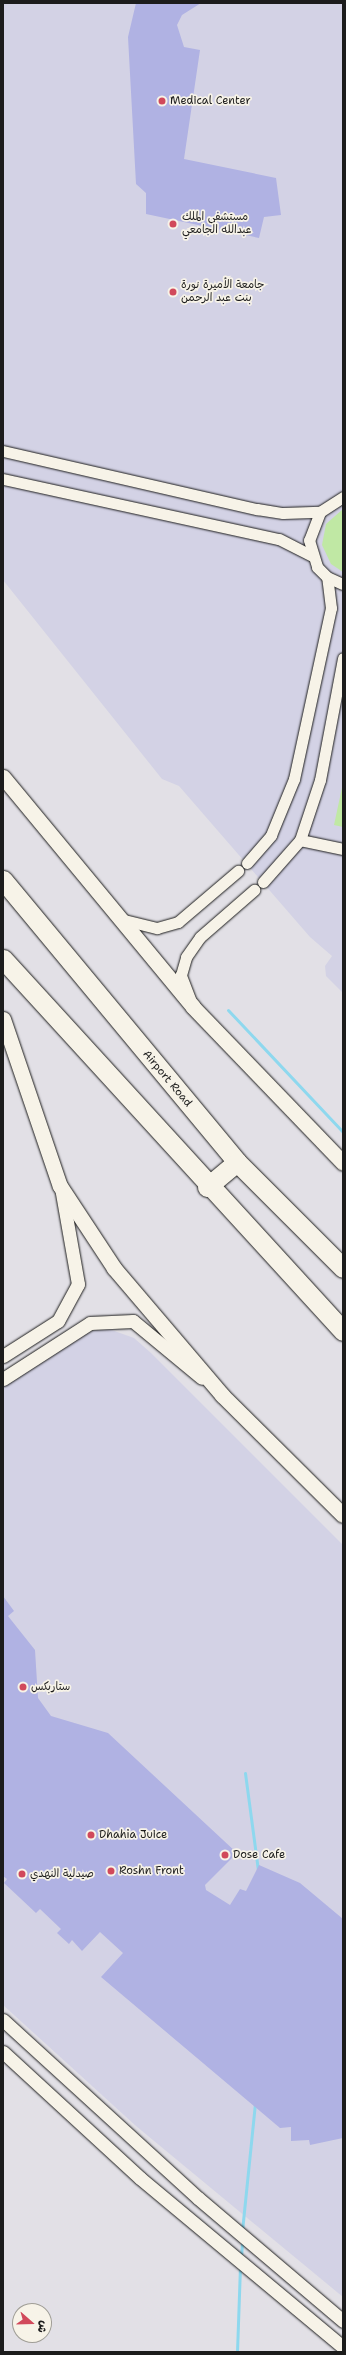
<!DOCTYPE html>
<html>
<head>
<meta charset="utf-8">
<style>
	body { margin:0 }
	#map { position:relative; width:346px; height:2355px; overflow:hidden; background:#e2e0e6; font-family:"Shantell Sans","Playpen Sans Arabic",sans-serif }
	div>[style] { position:absolute }
	.built>* { inset:0; background:#d3d2e5 }
	.green>* { inset:0; background:#c0e8a4 }
	.stream>* { height:3px; margin:-1.5px; padding:0 1.5px; transform-origin:1.5px; border-radius:1.5px; background:#8ed8ee }
	.building>* { inset:0; background:#b0b2e3 }
	.roads { filter:drop-shadow(0 0 1px #1c1c1c) drop-shadow(0 0 1px #1c1c1c) }
	.minor>* { height:11px; margin:-5.5px; padding:0 5.5px; transform-origin:5.5px; border-radius:5.5px; background:#f7f3e8 }
	.tertiary>* { height:13px; margin:-6.5px; padding:0 6.5px; transform-origin:6.5px; border-radius:6.5px; background:#f7f3e8 }
	.secondary>* { height:15px; margin:-7.5px; padding:0 7.5px; transform-origin:7.5px; border-radius:7.5px; background:#f7f3e8 }
	.motorway>* { height:19px; margin:-9.5px; padding:0 9.5px; transform-origin:9.5px; border-radius:9.5px; background:#f7f3e8 }
	.dots>* { width:11px; height:11px; translate:-50% -50%; box-sizing:border-box; border:2px solid #f7f3e8; border-radius:50% }
	span { translate:-50% -50%; white-space:nowrap; text-align:center; line-height:1.15; -webkit-text-stroke:3.5px #f7f3e8; paint-order:stroke }
	.poi-label { font-size:11px; color:#1c1c1c }
	.left { translate:0 -50%; text-align:left }
	.street-label { font-size:11px; color:#1c1c1c }
	.frame { position:absolute; inset:0; border:4px solid #1c1c1c; pointer-events:none }
	.north { position:absolute; left:12px; top:2303px; width:40px; height:40px; box-sizing:border-box; background:#f7f3e8; border:1px solid #9f9d96; border-radius:50%; rotate:110deg; font-size:11px; font-weight:700; line-height:16px; text-align:center; color:#1c1c1c }
	.north::after { content:''; display:block; margin:auto; width:14px; height:18px; background:#d1495b; clip-path:polygon(50% 0,100% 100%,50% 72%,0 100%) }
</style>
</head>
<body>
<div id="map">
	<div class="built">
		<i style="clip-path:polygon(3px 3px,343px 3px,343px 993px,326px 976px,325px 966px,332px 956px,310px 937px,179px 786px,162px 779px,3px 580px)"></i>
		<i style="clip-path:polygon(106px 1328px,134px 1338px,151px 1353px,343px 1545px,343px 2297px,136px 2126px,3px 2005px,3px 1384px,84px 1333px)"></i>
	</div>
	<div class="green">
		<i style="clip-path:polygon(343px 509px,343px 572px,331px 564px,322px 545px,326px 524px)"></i>
		<i style="clip-path:polygon(343px 783px,343px 827px,334px 825px)"></i>
	</div>
	<div class="stream">
		<i style="left:228px;top:1010px;width:168px;rotate:46.7deg"></i>
		<i style="left:245px;top:1773px;width:98px;rotate:82.4deg"></i>
		<i style="left:242px;top:2231px;width:129px;rotate:-84.2deg"></i>
		<i style="left:241px;top:2257px;width:16px;rotate:-86deg"></i>
		<i style="left:237px;top:2352px;width:85px;rotate:-88deg"></i>
	</div>
	<div class="building">
		<i style="clip-path:polygon(136px 3px,201px 3px,182px 15px,177px 25px,184px 47px,200px 50px,184px 159px,276px 178px,281px 215px,264px 217px,259px 238px,146px 214px,146px 193px,136px 184px,128px 37px)"></i>
		<i style="clip-path:polygon(3px 1596px,14px 1611px,8px 1616px,35px 1650px,38px 1698px,51px 1716px,108px 1733px,237px 1853px,205px 1885px,206px 1890px,230px 1905px,240px 1889px,246px 1891px,259px 1865px,300px 1883px,343px 1919px,343px 2138px,310px 2145px,309px 2140px,291px 2141px,291px 2127px,280px 2128px,101px 1977px,123px 1953px,100px 1932px,82px 1951px,72px 1940px,69px 1944px,57px 1933px,61px 1929px,40px 1909px,36px 1913px,4px 1883px,7px 1879px,3px 1876px)"></i>
	</div>
	<div class="roads">
		<div class="minor">
			<i style="left:3px;top:451px;width:261px;rotate:12.9deg"></i>
			<i style="left:257px;top:509px;width:26px;rotate:9deg"></i>
			<i style="left:283px;top:513px;width:37px;rotate:-2deg"></i>
			<i style="left:3px;top:479px;width:282px;rotate:12.3deg"></i>
			<i style="left:279px;top:539px;width:36px;rotate:27deg"></i>
			<i style="left:343px;top:497px;width:27px;rotate:147deg"></i>
			<i style="left:320px;top:512px;width:30px;rotate:111deg"></i>
			<i style="left:309px;top:540px;width:28px;rotate:73deg"></i>
			<i style="left:317px;top:567px;width:14px;rotate:45deg"></i>
			<i style="left:327px;top:577px;width:17px;rotate:24deg"></i>
			<i style="left:300px;top:840px;width:44px;rotate:11.8deg"></i>
			<i style="left:247px;top:863px;width:37px;rotate:-49deg"></i>
			<i style="left:271px;top:835px;width:61px;rotate:-67.7deg"></i>
			<i style="left:294px;top:779px;width:175px;rotate:-77.8deg"></i>
			<i style="left:331px;top:608px;width:31px;rotate:-97deg"></i>
			<i style="left:263px;top:882px;width:56px;rotate:-48.6deg"></i>
			<i style="left:300px;top:840px;width:63px;rotate:-71.6deg"></i>
			<i style="left:320px;top:780px;width:124px;rotate:-79.3deg"></i>
			<i style="left:120px;top:919px;width:38px;rotate:14deg"></i>
			<i style="left:157px;top:928px;width:22px;rotate:-16deg"></i>
			<i style="left:178px;top:922px;width:79px;rotate:-40.4deg"></i>
			<i style="left:190px;top:999px;width:26px;rotate:-111deg"></i>
			<i style="left:181px;top:975px;width:19px;rotate:-74deg"></i>
			<i style="left:186px;top:957px;width:24px;rotate:-55deg"></i>
			<i style="left:200px;top:937px;width:72px;rotate:-41deg"></i>
		</div>
		<div class="tertiary">
			<i style="left:3px;top:1356px;width:65px;rotate:-32.5deg"></i>
			<i style="left:58px;top:1321px;width:42px;rotate:-61.6deg"></i>
			<i style="left:78px;top:1284px;width:97px;rotate:-100deg"></i>
			<i style="left:3px;top:1379px;width:103px;rotate:-32.8deg"></i>
			<i style="left:90px;top:1323px;width:43px;rotate:-2.7deg"></i>
			<i style="left:133px;top:1321px;width:89px;rotate:39.6deg"></i>
			<i style="left:3px;top:2020px;width:264px;rotate:42.4deg"></i>
			<i style="left:198px;top:2198px;width:190px;rotate:40.3deg"></i>
			<i style="left:3px;top:2052px;width:186px;rotate:42.6deg"></i>
			<i style="left:140px;top:2178px;width:264px;rotate:39.8deg"></i>
		</div>
		<div class="secondary">
			<i style="left:3px;top:777px;width:298px;rotate:50.4deg"></i>
			<i style="left:193px;top:1007px;width:216px;rotate:46.1deg"></i>
			<i style="left:3px;top:1019px;width:176px;rotate:71.2deg"></i>
			<i style="left:60px;top:1186px;width:98px;rotate:56.6deg"></i>
			<i style="left:114px;top:1268px;width:167px;rotate:49.6deg"></i>
			<i style="left:222px;top:1395px;width:170px;rotate:44.8deg"></i>
		</div>
		<div class="motorway">
			<i style="left:3px;top:880px;width:366px;rotate:50.3deg"></i>
			<i style="left:237px;top:1162px;width:150px;rotate:45deg"></i>
			<i style="left:3px;top:959px;width:504px;rotate:47.57deg"></i>
			<i style="left:207px;top:1187px;width:39px;rotate:-40deg"></i>
		</div>
	</div>
	<div class="dots">
		<i style="left:162px;top:101px;background:#d1495b"></i>
		<i style="left:173px;top:224px;background:#d1495b"></i>
		<i style="left:173px;top:292px;background:#d1495b"></i>
		<i style="left:23px;top:1687px;background:#d1495b"></i>
		<i style="left:91px;top:1835px;background:#d1495b"></i>
		<i style="left:225px;top:1855px;background:#d1495b"></i>
		<i style="left:111px;top:1871px;background:#d1495b"></i>
		<i style="left:22px;top:1874px;background:#d1495b"></i>
	</div>
	<div class="poi-label">
		<span class="left" style="left:170px;top:101px">Medical Center</span>
		<span class="left" style="left:182px;top:224px">مستشفى الملك<br>عبدالله الجامعي</span>
		<span class="left" style="left:181px;top:292px">جامعة الأميرة نورة<br>بنت عبد الرحمن</span>
		<span class="left" style="left:31px;top:1687px">ستاربكس</span>
		<span class="left" style="left:99px;top:1835px">Dhahia Juice</span>
		<span class="left" style="left:233px;top:1855px">Dose Cafe</span>
		<span class="left" style="left:119px;top:1871px">Roshn Front</span>
		<span class="left" style="left:30px;top:1874px">صيدلية النهدي</span>
	</div>
	<div class="street-label">
		<span style="left:167px;top:1079px;rotate:50deg">Airport Road</span>
	</div>
	<div class="frame"></div>
	<div class="north">ش</div>
</div>
</body>
</html>
